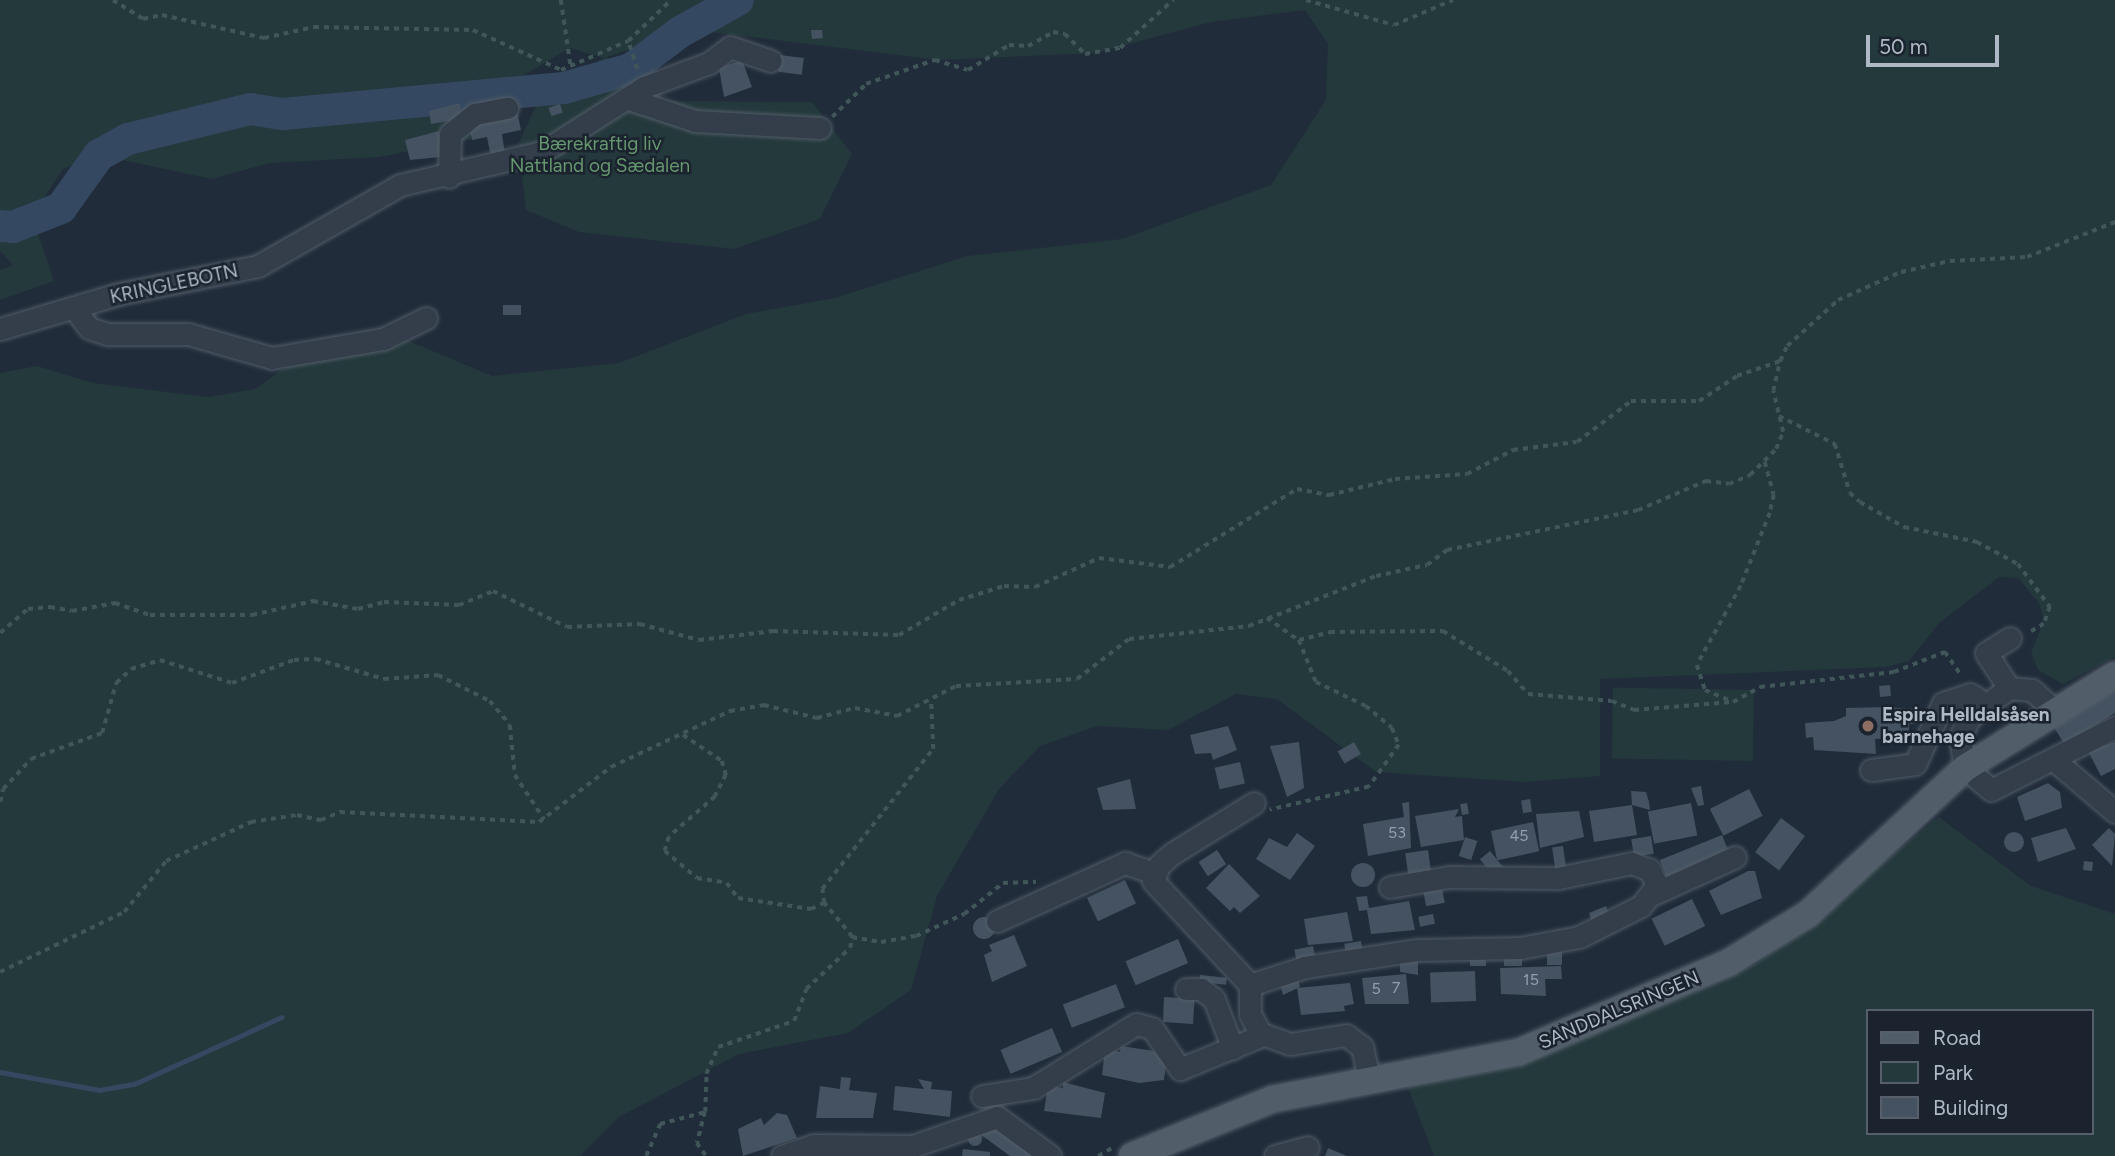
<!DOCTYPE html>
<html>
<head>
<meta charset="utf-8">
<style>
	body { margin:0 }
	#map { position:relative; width:2115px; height:1156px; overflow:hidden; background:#212c3a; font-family:Figtree,sans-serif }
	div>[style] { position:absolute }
	.green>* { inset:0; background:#23393b; transform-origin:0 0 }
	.stream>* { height:5px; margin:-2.5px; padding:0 2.5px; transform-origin:2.5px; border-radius:2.5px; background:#344961 }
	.river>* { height:32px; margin:-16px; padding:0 16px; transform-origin:16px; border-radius:16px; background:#344961 }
	.building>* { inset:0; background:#445261; transform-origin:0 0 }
	.round { border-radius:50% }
	.path>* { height:3.5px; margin-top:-1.75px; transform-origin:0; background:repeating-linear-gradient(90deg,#405658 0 5px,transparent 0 10px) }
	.roads { filter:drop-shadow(0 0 2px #525c68) drop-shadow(0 0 2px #525c68) }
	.minor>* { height:21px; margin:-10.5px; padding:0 10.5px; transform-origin:10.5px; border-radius:10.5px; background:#343e4a }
	.major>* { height:26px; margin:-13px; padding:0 13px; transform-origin:13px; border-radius:13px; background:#525d6a }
	.dots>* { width:19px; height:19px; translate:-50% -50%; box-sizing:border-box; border:4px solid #1a232e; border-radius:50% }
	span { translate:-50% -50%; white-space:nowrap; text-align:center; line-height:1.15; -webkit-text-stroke:5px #1a232e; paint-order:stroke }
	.number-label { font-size:16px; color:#949fad }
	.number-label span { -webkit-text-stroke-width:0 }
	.park-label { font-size:19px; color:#66976f }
	.street-label { font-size:19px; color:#afb9c6 }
	.poi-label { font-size:19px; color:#afb9c6; font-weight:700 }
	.left { translate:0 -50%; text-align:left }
	.legend { position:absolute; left:1866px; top:1009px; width:228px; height:126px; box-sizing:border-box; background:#1a232e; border:2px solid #565f6b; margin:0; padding:9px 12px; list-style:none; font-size:21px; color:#afb9c6 }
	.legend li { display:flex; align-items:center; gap:14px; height:35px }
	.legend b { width:35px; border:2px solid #565f6b }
	.scale { position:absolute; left:1866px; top:35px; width:133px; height:32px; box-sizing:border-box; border:4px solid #afb9c6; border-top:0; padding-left:9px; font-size:21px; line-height:24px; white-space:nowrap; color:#afb9c6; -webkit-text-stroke:5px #1a232e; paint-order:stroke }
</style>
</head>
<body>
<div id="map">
	<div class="green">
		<i style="clip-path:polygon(0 0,2115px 0,2115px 657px,2063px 684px,2038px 670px,2031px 653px,2044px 621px,2039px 603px,2018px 578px,1999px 577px,1939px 623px,1909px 661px,1885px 667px,1600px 679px,1600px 776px,1525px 782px,1376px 772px,1277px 699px,1236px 694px,1168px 730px,1097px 726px,1040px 746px,999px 789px,937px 896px,911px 990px,848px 1033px,739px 1054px,619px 1117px,580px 1156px,0 1156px,0 373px,37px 366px,93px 383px,208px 397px,255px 389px,320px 342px,390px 333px,492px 376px,619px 363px,746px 314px,835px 298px,967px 256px,1122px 239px,1271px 185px,1326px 100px,1328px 44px,1305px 10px,1211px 22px,1096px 53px,938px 60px,702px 31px,680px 32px,607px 57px,631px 69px,634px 82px,657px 101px,812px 102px,852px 154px,820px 219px,734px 249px,579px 232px,526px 210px,518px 144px,543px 91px,604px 58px,570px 48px,519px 78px,477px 138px,379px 157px,270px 163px,212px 179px,99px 155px,63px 169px,32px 216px,54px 281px,0 300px,0 270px,13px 265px,0 251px)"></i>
		<i style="left:1754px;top:690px;width:71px;height:141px;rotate:91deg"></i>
		<i style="clip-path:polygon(evenodd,1939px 817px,2031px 886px,2115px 914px,2115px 1156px,1434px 1156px,1407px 1085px,1559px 1046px,1759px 962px,1939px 817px,1868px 1011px,2092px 1011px,2092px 1133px,1868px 1133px,1868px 1011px)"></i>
	</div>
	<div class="stream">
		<i style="left:0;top:1072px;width:101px;rotate:10.3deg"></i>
		<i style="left:99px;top:1090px;width:36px;rotate:-10deg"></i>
		<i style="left:134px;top:1084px;width:162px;rotate:-24.4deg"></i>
	</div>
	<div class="river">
		<i style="left:0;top:226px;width:13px;rotate:4deg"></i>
		<i style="left:13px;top:227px;width:52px;rotate:-21.6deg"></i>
		<i style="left:61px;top:208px;width:65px;rotate:-54.4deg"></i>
		<i style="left:99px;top:155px;width:33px;rotate:-29deg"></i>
		<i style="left:128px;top:139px;width:126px;rotate:-13.8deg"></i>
		<i style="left:250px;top:109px;width:33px;rotate:9deg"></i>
		<i style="left:283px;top:114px;width:282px;rotate:-5.3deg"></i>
		<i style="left:564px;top:88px;width:70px;rotate:-15.8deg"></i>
		<i style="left:631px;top:69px;width:61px;rotate:-37.1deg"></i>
		<i style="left:680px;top:32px;width:66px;rotate:-28.9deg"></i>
	</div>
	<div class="building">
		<i style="clip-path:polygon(811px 30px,822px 30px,823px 38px,812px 39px)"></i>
		<i style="left:780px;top:55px;width:24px;height:17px;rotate:7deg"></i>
		<i style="clip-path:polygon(742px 60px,752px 87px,724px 97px,719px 68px)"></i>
		<i style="clip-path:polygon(460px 103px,461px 119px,431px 124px,429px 111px)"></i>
		<i style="left:560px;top:104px;width:9px;height:12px;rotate:72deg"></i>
		<i style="clip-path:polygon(517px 111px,521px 130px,502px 134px,505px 154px,491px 157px,487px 137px,472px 140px,468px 121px)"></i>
		<i style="clip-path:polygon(439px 131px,440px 157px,410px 160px,405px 140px)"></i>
		<i style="left:521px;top:305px;width:10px;height:18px;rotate:90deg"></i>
		<i style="left:1890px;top:685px;width:11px;height:11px;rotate:85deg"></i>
		<i style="clip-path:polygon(2115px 690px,2115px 713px,2064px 744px,2054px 727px)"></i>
		<i style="clip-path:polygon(1885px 707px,1915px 709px,1916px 724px,1909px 724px,1909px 737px,1875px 739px,1876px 754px,1814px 750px,1813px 737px,1806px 738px,1805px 723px,1834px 721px,1846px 716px,1846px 708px)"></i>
		<i style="clip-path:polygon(1228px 726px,1237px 750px,1213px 760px,1211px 753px,1195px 754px,1190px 735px)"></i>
		<i style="clip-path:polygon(1299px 742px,1304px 788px,1287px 797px,1270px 746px)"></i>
		<i style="left:1354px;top:742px;width:14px;height:19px;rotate:60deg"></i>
		<i style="clip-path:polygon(2115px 742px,2115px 769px,2101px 776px,2088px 751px)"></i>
		<i style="left:1240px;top:762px;width:22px;height:26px;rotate:77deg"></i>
		<i style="clip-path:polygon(1130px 779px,1136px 809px,1103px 810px,1097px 788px)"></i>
		<i style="clip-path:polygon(2048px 783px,2060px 792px,2062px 808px,2025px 821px,2017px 797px)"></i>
		<i style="clip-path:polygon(1701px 786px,1704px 805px,1698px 806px,1691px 788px)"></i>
		<i style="left:1749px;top:789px;width:30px;height:44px;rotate:63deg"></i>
		<i style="clip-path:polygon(1631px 791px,1646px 792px,1649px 802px,1650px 810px,1632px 805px,1637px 835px,1594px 842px,1589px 811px,1632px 805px)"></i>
		<i style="left:1530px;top:799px;width:13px;height:9px;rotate:81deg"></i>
		<i style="clip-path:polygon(1409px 802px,1411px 848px,1368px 856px,1363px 824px,1404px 817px,1402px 803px)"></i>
		<i style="left:1467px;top:803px;width:11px;height:7px;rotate:80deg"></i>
		<i style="left:1691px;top:803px;width:33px;height:44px;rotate:79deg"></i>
		<i style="clip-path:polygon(1459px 809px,1455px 817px,1462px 816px,1464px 840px,1421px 847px,1415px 816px)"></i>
		<i style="clip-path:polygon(1579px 811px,1584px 837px,1540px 848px,1536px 814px)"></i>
		<i style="left:1781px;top:818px;width:30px;height:43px;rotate:37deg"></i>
		<i style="left:1533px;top:822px;width:30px;height:43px;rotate:78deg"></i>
		<i style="clip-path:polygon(2066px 828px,2076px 849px,2038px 862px,2031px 838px)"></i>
		<i style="clip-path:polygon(2109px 828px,2115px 834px,2112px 866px,2092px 845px)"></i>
		<i class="round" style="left:2004px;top:832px;width:20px;height:20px"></i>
		<i style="clip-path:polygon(1297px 833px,1315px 846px,1290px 880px,1256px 859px,1269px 838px,1287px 847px)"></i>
		<i style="left:1722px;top:835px;width:18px;height:67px;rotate:68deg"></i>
		<i style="left:1651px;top:836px;width:18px;height:20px;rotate:81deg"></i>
		<i style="left:1465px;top:837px;width:13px;height:20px;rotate:18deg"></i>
		<i style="left:1563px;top:846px;width:21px;height:11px;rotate:82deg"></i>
		<i style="left:1217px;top:850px;width:17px;height:22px;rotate:57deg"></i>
		<i style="left:1428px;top:850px;width:21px;height:23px;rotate:82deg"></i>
		<i style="left:1490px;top:851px;width:22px;height:13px;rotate:51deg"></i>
		<i style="left:2084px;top:861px;width:9px;height:9px;rotate:6deg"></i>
		<i class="round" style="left:1351px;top:863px;width:24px;height:24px"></i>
		<i style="clip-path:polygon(1229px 864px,1260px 896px,1240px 913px,1234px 907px,1230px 911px,1206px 888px)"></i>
		<i style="clip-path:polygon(1748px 871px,1755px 871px,1762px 898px,1721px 915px,1709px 891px)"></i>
		<i style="left:1125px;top:880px;width:26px;height:42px;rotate:65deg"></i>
		<i style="left:1441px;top:883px;width:20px;height:19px;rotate:79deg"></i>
		<i style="clip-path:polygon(1367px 896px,1369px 908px,1409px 901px,1415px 930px,1371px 934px,1367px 910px,1359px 911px,1356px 897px)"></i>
		<i style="left:1692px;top:899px;width:30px;height:45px;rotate:64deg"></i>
		<i style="clip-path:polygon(1606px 906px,1610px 917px,1593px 925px,1589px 913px)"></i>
		<i style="clip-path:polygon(1347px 912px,1353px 941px,1308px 945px,1304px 919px)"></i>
		<i style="left:1433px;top:914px;width:10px;height:15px;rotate:79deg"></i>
		<i class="round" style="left:973px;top:917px;width:22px;height:22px"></i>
		<i style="clip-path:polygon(1014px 935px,1027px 966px,992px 982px,984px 955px,992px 951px,989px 945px)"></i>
		<i style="left:1178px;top:939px;width:26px;height:57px;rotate:67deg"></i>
		<i style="left:1361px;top:941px;width:12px;height:17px;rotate:81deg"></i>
		<i style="left:1313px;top:946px;width:15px;height:19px;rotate:79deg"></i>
		<i style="left:1547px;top:950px;width:15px;height:15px"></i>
		<i style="left:1470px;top:954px;width:16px;height:12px"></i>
		<i style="left:1504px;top:954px;width:18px;height:12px"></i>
		<i style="clip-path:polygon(1418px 957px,1418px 975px,1400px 972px,1400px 958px)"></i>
		<i style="clip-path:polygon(1561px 966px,1562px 979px,1545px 979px,1546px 996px,1501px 994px,1500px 968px)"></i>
		<i style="left:1475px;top:971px;width:30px;height:45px;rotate:88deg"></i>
		<i style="clip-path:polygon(1406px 974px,1409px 1004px,1365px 1004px,1362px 978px)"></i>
		<i style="left:1200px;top:975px;width:27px;height:7px;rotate:6deg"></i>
		<i style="clip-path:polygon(1297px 975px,1300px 987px,1283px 995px,1279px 979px)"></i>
		<i style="clip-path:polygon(1350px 983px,1354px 1004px,1344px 1006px,1345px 1011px,1301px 1015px,1297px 988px)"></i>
		<i style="left:1116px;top:984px;width:25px;height:57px;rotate:69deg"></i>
		<i style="clip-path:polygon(1179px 992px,1195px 993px,1193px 1024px,1163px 1022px,1164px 997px,1179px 998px)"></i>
		<i style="left:1052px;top:1028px;width:26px;height:56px;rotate:67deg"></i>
		<i style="clip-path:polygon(1121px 1046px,1154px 1051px,1166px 1065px,1164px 1080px,1139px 1083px,1102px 1075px,1105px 1050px,1120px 1052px)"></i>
		<i style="clip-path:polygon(841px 1077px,851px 1078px,849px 1090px,877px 1093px,873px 1118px,816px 1118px,820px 1086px,840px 1089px)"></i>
		<i style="clip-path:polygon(918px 1079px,932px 1082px,931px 1089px,952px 1091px,950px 1117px,893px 1110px,895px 1086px,924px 1089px)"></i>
		<i style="clip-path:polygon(1063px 1082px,1105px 1093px,1101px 1118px,1044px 1111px,1048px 1086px,1063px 1088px)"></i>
		<i style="clip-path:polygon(777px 1113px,787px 1115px,797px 1138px,743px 1156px,738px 1129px,761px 1118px,764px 1125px)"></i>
		<i style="clip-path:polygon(989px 1122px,1035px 1156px,1010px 1156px,980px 1134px)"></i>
		<i class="round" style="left:968px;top:1132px;width:14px;height:14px"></i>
		<i style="clip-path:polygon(1328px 1148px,1347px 1156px,1325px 1156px)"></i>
		<i style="clip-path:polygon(963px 1149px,990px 1152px,990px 1156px,962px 1156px)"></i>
	</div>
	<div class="path">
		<i style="left:113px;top:0;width:36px;rotate:32deg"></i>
		<i style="left:143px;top:19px;width:19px;rotate:-12deg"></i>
		<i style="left:162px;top:15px;width:105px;rotate:12.7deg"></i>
		<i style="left:264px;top:38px;width:51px;rotate:-12.4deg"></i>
		<i style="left:314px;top:27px;width:159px;rotate:1.1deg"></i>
		<i style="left:473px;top:30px;width:97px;rotate:24.4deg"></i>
		<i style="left:561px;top:70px;width:73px;rotate:-23.4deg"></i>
		<i style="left:561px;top:0;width:69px;rotate:81.6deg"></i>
		<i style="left:1306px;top:0;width:91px;rotate:15.9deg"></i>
		<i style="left:1394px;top:25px;width:64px;rotate:-23deg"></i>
		<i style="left:637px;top:69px;width:29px;rotate:-108deg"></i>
		<i style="left:628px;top:41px;width:59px;rotate:-43.6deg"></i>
		<i style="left:832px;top:117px;width:47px;rotate:-44.1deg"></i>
		<i style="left:866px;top:84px;width:73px;rotate:-19.2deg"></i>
		<i style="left:935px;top:60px;width:34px;rotate:17deg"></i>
		<i style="left:968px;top:70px;width:48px;rotate:-31.4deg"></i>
		<i style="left:1009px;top:45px;width:19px;rotate:3deg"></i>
		<i style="left:1028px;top:46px;width:29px;rotate:-29deg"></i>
		<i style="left:1053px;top:32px;width:12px;rotate:9deg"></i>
		<i style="left:1065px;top:34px;width:28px;rotate:45deg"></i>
		<i style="left:1085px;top:54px;width:36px;rotate:-10deg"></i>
		<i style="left:1120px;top:48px;width:72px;rotate:-42.2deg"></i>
		<i style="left:1779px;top:416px;width:63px;rotate:26.6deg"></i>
		<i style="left:1835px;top:444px;width:51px;rotate:73deg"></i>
		<i style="left:1850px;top:493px;width:13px;rotate:42deg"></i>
		<i style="left:1860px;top:502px;width:51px;rotate:29.6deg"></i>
		<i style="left:1904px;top:527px;width:75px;rotate:11.6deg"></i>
		<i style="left:1977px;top:542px;width:47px;rotate:28.2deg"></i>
		<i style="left:2018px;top:564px;width:54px;rotate:53.3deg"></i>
		<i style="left:2050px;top:607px;width:18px;rotate:109deg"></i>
		<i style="left:2044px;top:624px;width:17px;rotate:149deg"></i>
		<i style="left:1765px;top:462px;width:34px;rotate:75deg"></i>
		<i style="left:1774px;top:495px;width:18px;rotate:103deg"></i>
		<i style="left:1770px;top:513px;width:79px;rotate:111.7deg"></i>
		<i style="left:1741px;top:586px;width:90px;rotate:119.1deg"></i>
		<i style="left:1697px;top:665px;width:26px;rotate:72deg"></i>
		<i style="left:1705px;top:690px;width:30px;rotate:23deg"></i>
		<i style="left:1733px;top:702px;width:31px;rotate:-29deg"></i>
		<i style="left:1760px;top:687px;width:135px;rotate:-6.4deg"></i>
		<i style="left:1894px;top:672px;width:55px;rotate:-21.4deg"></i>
		<i style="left:1945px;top:652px;width:29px;rotate:55deg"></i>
		<i style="left:1267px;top:618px;width:39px;rotate:35deg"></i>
		<i style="left:1299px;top:640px;width:45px;rotate:68deg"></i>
		<i style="left:1316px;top:682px;width:55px;rotate:25.6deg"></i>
		<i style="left:1366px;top:706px;width:34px;rotate:40deg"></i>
		<i style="left:1392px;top:728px;width:18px;rotate:68deg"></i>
		<i style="left:1399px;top:745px;width:52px;rotate:125.5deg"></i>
		<i style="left:1369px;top:787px;width:102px;rotate:166.9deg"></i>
		<i style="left:0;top:633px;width:37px;rotate:-41deg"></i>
		<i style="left:28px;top:609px;width:22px;rotate:-5deg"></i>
		<i style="left:50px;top:607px;width:22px;rotate:10deg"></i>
		<i style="left:72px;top:611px;width:44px;rotate:-10.5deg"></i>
		<i style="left:115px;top:603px;width:37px;rotate:19deg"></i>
		<i style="left:150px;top:615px;width:102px"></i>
		<i style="left:252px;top:615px;width:63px;rotate:-12.9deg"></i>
		<i style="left:313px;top:601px;width:46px;rotate:10.1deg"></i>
		<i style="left:358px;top:609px;width:27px;rotate:-15deg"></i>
		<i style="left:384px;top:602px;width:75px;rotate:2.3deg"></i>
		<i style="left:459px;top:605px;width:37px;rotate:-22deg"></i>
		<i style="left:493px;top:591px;width:82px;rotate:25.9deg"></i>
		<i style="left:567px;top:627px;width:73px;rotate:-2.4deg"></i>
		<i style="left:640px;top:624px;width:61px;rotate:15.2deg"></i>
		<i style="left:699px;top:640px;width:75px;rotate:-6.9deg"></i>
		<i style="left:773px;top:631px;width:126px;rotate:1.8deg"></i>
		<i style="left:899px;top:635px;width:69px;rotate:-30.3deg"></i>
		<i style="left:959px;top:600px;width:47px;rotate:-17.3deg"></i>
		<i style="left:1004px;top:586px;width:31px;rotate:2deg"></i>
		<i style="left:1035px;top:587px;width:70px;rotate:-24.4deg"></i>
		<i style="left:1099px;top:558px;width:72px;rotate:7.2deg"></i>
		<i style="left:1170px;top:567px;width:149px;rotate:-31.6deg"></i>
		<i style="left:1297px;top:489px;width:33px;rotate:11deg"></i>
		<i style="left:1329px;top:495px;width:68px;rotate:-13.6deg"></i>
		<i style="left:1395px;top:479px;width:72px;rotate:-4deg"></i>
		<i style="left:1467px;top:474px;width:52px;rotate:-27.6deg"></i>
		<i style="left:1513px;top:450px;width:64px;rotate:-7.1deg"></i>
		<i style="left:1577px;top:442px;width:68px;rotate:-37.2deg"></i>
		<i style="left:1631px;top:401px;width:68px"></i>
		<i style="left:1699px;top:401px;width:45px;rotate:-33.3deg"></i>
		<i style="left:1737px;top:376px;width:46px;rotate:-19.2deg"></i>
		<i style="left:1299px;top:640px;width:32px;rotate:-14deg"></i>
		<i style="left:1330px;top:632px;width:113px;rotate:-0.5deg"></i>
		<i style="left:1443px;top:631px;width:76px;rotate:31.6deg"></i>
		<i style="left:1508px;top:671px;width:30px;rotate:49deg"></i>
		<i style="left:1528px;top:694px;width:84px;rotate:4.8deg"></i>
		<i style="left:1612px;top:701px;width:24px;rotate:22deg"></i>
		<i style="left:1634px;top:710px;width:98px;rotate:-4.7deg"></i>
		<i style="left:683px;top:735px;width:47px;rotate:33.7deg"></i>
		<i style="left:722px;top:761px;width:15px;rotate:74deg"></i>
		<i style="left:726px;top:775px;width:25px;rotate:117deg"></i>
		<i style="left:715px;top:797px;width:61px;rotate:139deg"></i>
		<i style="left:669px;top:837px;width:15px;rotate:106deg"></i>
		<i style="left:665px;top:851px;width:42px;rotate:40.2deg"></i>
		<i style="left:697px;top:878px;width:30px;rotate:9deg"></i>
		<i style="left:727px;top:883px;width:19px;rotate:54deg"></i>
		<i style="left:738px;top:898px;width:74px;rotate:8.6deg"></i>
		<i style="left:811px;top:909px;width:14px;rotate:-25deg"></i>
		<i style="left:0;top:802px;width:13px;rotate:-77deg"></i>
		<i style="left:3px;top:789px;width:41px;rotate:-47deg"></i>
		<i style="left:31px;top:759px;width:76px;rotate:-20.1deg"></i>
		<i style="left:102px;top:733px;width:52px;rotate:-74.4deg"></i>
		<i style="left:116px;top:683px;width:21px;rotate:-43deg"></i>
		<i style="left:131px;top:669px;width:30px;rotate:-17deg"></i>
		<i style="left:160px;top:660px;width:76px;rotate:17.7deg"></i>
		<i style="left:232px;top:683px;width:66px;rotate:-20.4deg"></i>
		<i style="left:294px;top:660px;width:22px;rotate:-3deg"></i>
		<i style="left:316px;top:659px;width:71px;rotate:16.4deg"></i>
		<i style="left:384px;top:679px;width:54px;rotate:-4.2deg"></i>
		<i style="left:438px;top:675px;width:58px;rotate:26.6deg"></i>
		<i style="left:490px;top:701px;width:31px;rotate:50deg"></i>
		<i style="left:510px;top:725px;width:50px;rotate:84.3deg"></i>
		<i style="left:515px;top:775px;width:53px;rotate:56.6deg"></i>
		<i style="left:852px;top:937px;width:29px;rotate:10deg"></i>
		<i style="left:881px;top:942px;width:36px;rotate:-10deg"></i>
		<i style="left:916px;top:936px;width:53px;rotate:-24.6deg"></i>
		<i style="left:964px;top:914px;width:50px;rotate:-38.5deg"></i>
		<i style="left:1003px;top:883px;width:33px;rotate:-2deg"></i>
		<i style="left:0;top:972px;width:138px;rotate:-25.8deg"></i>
		<i style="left:124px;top:912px;width:66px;rotate:-50.5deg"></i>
		<i style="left:166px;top:861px;width:94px;rotate:-24.6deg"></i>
		<i style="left:251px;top:822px;width:47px;rotate:-8.7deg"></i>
		<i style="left:297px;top:815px;width:25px;rotate:12deg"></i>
		<i style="left:321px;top:820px;width:21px;rotate:-23deg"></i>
		<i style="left:340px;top:812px;width:199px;rotate:2.9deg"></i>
		<i style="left:539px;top:822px;width:91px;rotate:-37.4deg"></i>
		<i style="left:611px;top:767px;width:132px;rotate:-25.2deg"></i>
		<i style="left:730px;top:711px;width:35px;rotate:-10deg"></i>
		<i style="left:764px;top:705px;width:55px;rotate:13.8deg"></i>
		<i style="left:817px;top:718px;width:39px;rotate:-15deg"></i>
		<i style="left:855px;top:708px;width:43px;rotate:10.8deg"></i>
		<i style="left:897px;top:716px;width:66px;rotate:-27deg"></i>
		<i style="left:956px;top:686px;width:121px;rotate:-3.3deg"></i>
		<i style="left:1077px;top:679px;width:66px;rotate:-37.6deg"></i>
		<i style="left:1129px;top:639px;width:121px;rotate:-6.2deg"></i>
		<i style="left:1249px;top:626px;width:136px;rotate:-21.5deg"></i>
		<i style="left:1376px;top:576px;width:52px;rotate:-12.2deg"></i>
		<i style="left:1427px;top:565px;width:25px;rotate:-37deg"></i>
		<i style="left:1447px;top:550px;width:195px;rotate:-11.8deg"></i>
		<i style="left:1638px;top:510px;width:74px;rotate:-23.1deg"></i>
		<i style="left:1706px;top:481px;width:23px;rotate:7deg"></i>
		<i style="left:1729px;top:484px;width:23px;rotate:-23deg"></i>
		<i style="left:1750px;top:475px;width:37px;rotate:-45deg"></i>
		<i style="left:1776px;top:449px;width:18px;rotate:-68deg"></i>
		<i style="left:1783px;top:432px;width:42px;rotate:-103.7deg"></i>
		<i style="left:1773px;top:391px;width:31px;rotate:-77deg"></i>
		<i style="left:1780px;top:361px;width:17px;rotate:-65deg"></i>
		<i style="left:1787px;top:346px;width:69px;rotate:-42deg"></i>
		<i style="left:1838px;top:300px;width:69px;rotate:-24deg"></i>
		<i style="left:1901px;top:272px;width:50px;rotate:-12.7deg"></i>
		<i style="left:1950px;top:261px;width:77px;rotate:-3deg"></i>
		<i style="left:2027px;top:257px;width:95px;rotate:-21.7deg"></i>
		<i style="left:705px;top:1112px;width:32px;rotate:104deg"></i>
		<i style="left:697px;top:1143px;width:16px;rotate:55deg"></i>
		<i style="left:646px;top:1156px;width:35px;rotate:-66deg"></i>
		<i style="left:660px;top:1124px;width:47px;rotate:-14.9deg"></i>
		<i style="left:705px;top:1112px;width:38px;rotate:-88deg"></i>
		<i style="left:706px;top:1074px;width:30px;rotate:-66deg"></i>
		<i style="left:718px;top:1047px;width:80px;rotate:-18.9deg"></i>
		<i style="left:794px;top:1021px;width:34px;rotate:-69deg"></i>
		<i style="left:806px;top:989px;width:60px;rotate:-43deg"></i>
		<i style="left:850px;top:948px;width:11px;rotate:-80deg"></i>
		<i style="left:852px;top:937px;width:44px;rotate:-129.5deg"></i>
		<i style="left:824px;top:903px;width:14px;rotate:-98deg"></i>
		<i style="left:822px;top:889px;width:179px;rotate:-51.6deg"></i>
		<i style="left:933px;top:749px;width:45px;rotate:-92.5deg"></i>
		<i style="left:1098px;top:1156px;width:16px;rotate:-30deg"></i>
	</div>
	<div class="roads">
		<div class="minor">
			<i style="left:629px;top:99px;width:70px;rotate:18.4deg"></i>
			<i style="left:695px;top:121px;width:125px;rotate:3.2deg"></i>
			<i style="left:449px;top:177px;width:43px;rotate:-88.7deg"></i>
			<i style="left:450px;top:134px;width:32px;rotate:-39deg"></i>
			<i style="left:475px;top:114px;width:33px;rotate:-11deg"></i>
			<i style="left:74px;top:308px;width:25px;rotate:53deg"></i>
			<i style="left:89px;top:328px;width:20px;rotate:18deg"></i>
			<i style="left:108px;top:334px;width:80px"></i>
			<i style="left:188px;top:334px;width:87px;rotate:15.9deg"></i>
			<i style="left:272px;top:358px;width:113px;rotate:-9.7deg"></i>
			<i style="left:383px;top:339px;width:48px;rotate:-26deg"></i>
			<i style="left:0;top:329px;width:123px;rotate:-16.5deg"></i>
			<i style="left:118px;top:294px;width:143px;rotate:-11.3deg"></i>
			<i style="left:258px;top:266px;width:163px;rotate:-29.7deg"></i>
			<i style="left:400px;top:185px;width:146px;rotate:-13.1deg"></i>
			<i style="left:542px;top:152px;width:121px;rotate:-32.5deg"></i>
			<i style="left:644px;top:87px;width:69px;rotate:-20.3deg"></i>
			<i style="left:709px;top:63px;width:26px;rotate:-37deg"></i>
			<i style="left:730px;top:47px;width:43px;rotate:18.9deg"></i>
			<i style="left:2010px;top:638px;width:28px;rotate:148deg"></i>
			<i style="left:1986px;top:653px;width:42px;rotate:56.7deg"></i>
			<i style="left:2009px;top:688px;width:49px;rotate:143.4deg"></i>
			<i style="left:1970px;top:717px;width:22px;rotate:117deg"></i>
			<i style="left:1960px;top:737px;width:31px;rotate:81deg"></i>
			<i style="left:1965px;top:768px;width:34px;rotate:40deg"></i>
			<i style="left:1991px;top:790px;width:139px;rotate:-26.9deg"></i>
			<i style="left:2009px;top:688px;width:23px;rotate:5deg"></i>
			<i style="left:2032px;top:690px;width:31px;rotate:42deg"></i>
			<i style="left:2054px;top:760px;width:80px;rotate:40.4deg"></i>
			<i style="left:1871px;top:770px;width:44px;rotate:-7.8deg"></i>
			<i style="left:1915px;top:764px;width:67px;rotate:-65.3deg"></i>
			<i style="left:1943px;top:703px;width:28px;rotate:-18deg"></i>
			<i style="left:1970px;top:694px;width:17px;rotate:33deg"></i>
			<i style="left:1653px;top:894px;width:90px;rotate:-24.3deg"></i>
			<i style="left:997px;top:921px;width:141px;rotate:-24.4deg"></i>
			<i style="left:1125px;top:863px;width:31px;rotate:19deg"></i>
			<i style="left:1250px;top:985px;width:142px;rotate:-133deg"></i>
			<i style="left:1153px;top:881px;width:17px;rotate:-69deg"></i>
			<i style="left:1159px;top:865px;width:18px;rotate:-41deg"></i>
			<i style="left:1173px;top:853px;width:95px;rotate:-31.7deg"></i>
			<i style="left:1186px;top:989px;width:15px"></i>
			<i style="left:1201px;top:989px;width:16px;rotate:38deg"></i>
			<i style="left:1214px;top:999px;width:53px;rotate:69.2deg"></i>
			<i style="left:1369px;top:1079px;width:33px;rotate:-102deg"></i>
			<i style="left:1362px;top:1047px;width:20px;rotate:-143deg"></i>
			<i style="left:1346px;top:1035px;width:57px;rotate:170.9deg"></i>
			<i style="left:1290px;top:1044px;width:32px;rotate:-160deg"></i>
			<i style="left:1260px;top:1033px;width:21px;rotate:-118deg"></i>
			<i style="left:1250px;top:1014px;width:29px;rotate:-90deg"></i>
			<i style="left:1250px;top:985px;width:58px;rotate:-18.1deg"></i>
			<i style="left:1305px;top:967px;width:114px;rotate:-8.6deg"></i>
			<i style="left:1418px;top:950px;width:102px;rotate:-1.1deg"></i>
			<i style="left:1520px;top:948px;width:60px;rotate:-10.6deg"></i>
			<i style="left:1579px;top:937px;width:69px;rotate:-26.6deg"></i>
			<i style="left:1641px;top:906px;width:26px;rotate:-53deg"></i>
			<i style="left:1657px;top:885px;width:17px;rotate:-115deg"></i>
			<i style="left:1650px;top:870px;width:19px;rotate:-159deg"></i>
			<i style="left:1632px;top:863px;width:76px;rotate:168.5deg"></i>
			<i style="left:1558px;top:878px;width:109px;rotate:-179.5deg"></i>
			<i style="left:1449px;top:877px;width:60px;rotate:170.4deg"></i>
			<i style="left:982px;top:1096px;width:52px;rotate:-8.9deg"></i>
			<i style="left:1033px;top:1088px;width:121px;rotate:-31.9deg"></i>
			<i style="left:1136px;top:1024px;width:16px;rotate:14deg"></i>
			<i style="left:1152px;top:1028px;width:50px;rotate:55.7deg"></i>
			<i style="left:1180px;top:1069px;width:90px;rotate:-22.3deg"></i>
			<i style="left:782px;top:1156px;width:34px;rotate:-19deg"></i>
			<i style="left:814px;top:1145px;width:99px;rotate:0.6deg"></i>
			<i style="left:913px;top:1146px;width:89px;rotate:-19deg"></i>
			<i style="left:997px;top:1117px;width:66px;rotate:36.3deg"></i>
			<i style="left:1275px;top:1156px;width:34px;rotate:-15deg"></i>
		</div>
		<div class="major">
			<i style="left:1132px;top:1156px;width:152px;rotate:-22deg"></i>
			<i style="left:1273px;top:1099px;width:250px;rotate:-10.8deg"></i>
			<i style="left:1519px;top:1052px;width:227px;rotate:-23.1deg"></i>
			<i style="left:1728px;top:963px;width:94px;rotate:-31.5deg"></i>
			<i style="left:1808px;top:914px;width:214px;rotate:-42.9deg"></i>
			<i style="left:1965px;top:768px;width:176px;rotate:-31.8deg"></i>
		</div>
	</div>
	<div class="dots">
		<i style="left:1868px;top:726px;background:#8d6e63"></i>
	</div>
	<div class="number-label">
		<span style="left:1397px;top:833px">53</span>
		<span style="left:1519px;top:836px">45</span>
		<span style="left:1531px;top:980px">15</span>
		<span style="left:1396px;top:988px">7</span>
		<span style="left:1376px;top:989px">5</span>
	</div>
	<div class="park-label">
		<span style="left:600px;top:155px">Bærekraftig liv<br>Nattland og Sædalen</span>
	</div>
	<div class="street-label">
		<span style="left:174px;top:284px;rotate:-12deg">KRINGLEBOTN</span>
		<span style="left:1619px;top:1010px;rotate:-23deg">SANDDALSRINGEN</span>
	</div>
	<div class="poi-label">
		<span class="left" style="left:1882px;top:726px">Espira Helldalsåsen<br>barnehage</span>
	</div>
	<ul class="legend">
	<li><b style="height:9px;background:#525d6a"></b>Road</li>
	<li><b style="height:19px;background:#23393b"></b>Park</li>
	<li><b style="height:19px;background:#445261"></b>Building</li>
	</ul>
	<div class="scale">50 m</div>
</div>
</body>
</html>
